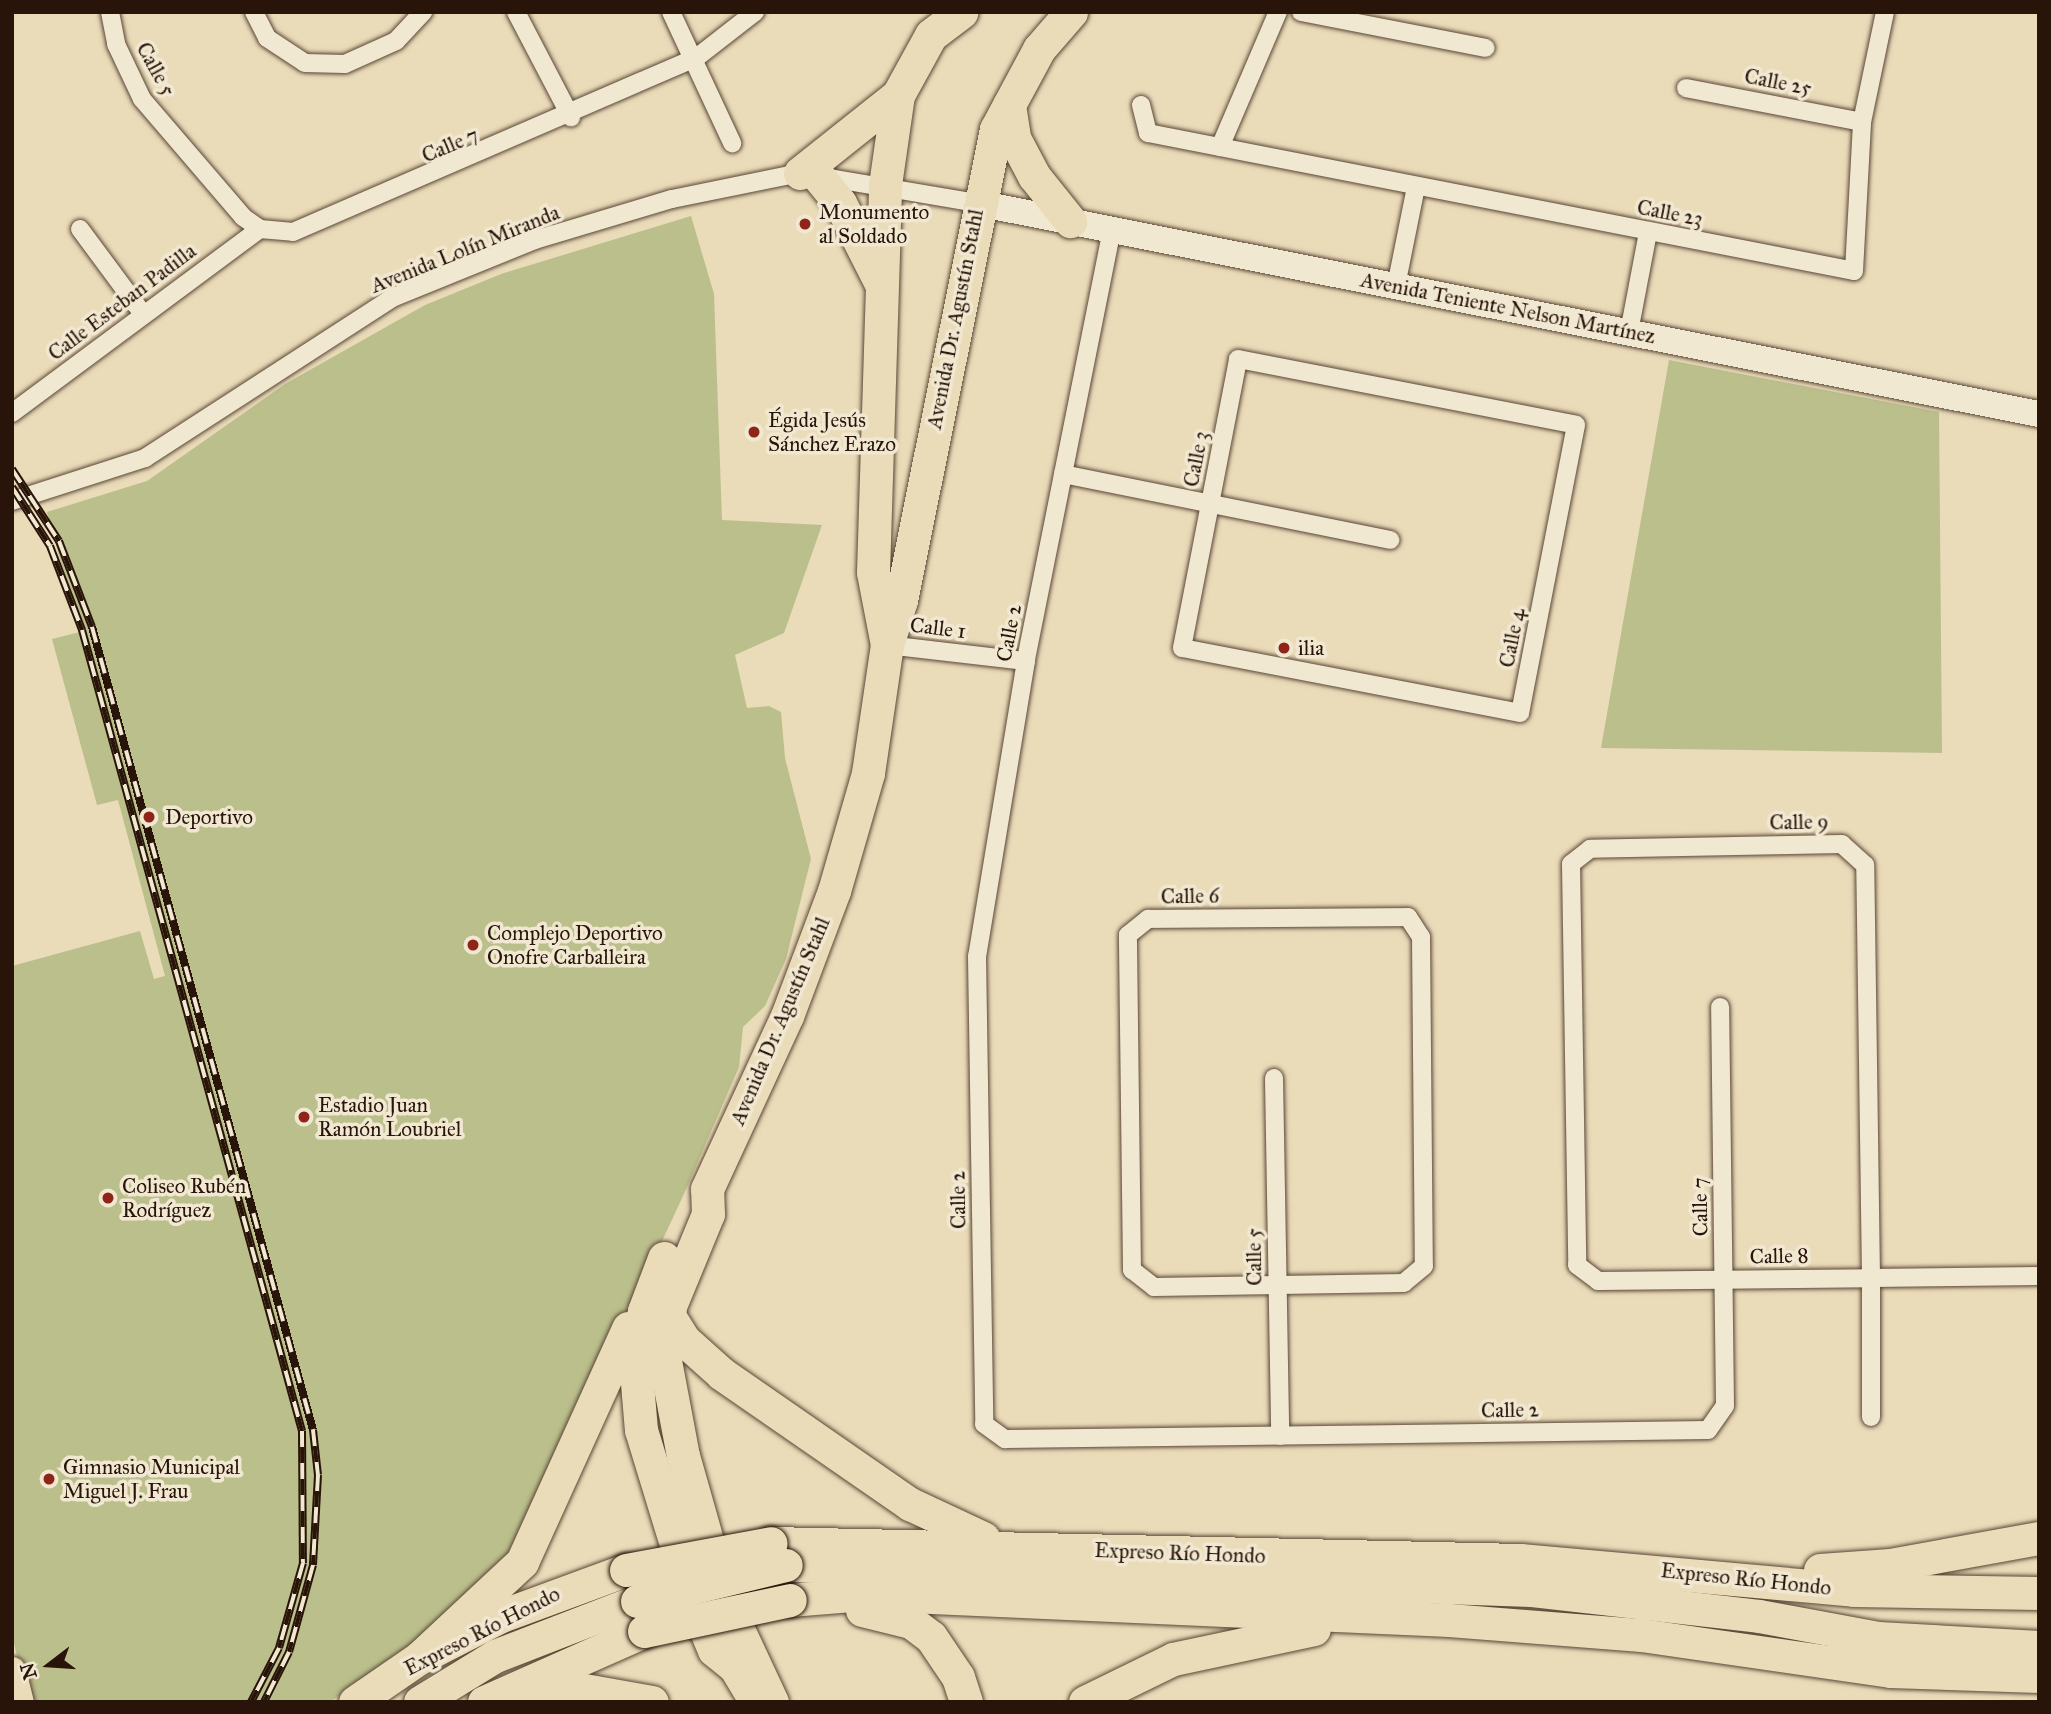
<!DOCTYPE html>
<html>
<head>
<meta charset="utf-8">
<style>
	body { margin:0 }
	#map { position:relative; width:2051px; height:1714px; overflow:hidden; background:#eadbb9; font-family:"IM FELL Great Primer",serif }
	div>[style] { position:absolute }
	.green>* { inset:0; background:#bbbf8c }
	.roads { filter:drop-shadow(0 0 2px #594635) drop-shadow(0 0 2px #594635) }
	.street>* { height:18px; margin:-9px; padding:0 9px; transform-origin:9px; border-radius:9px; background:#f1e8d2 }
	.secondary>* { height:26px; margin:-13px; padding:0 13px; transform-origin:13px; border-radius:13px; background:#f1e8d2 }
	.primary>* { height:28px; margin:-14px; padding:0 14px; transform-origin:14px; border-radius:14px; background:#eadbb9 }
	.highway>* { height:33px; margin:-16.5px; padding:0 16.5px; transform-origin:16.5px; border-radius:16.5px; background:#eadbb9 }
	.rail>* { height:8px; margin-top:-4px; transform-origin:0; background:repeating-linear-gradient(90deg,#f1e8d2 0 16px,#291409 0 32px); box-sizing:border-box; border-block:2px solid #291409 }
	.bridges { filter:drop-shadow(0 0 2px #291409) drop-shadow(0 0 2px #291409) }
	.highway-bridge>* { height:33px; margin:-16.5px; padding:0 16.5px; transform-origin:16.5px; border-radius:16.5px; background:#eadbb9 }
	.dots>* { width:19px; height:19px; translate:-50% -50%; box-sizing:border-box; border:4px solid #f1e8d2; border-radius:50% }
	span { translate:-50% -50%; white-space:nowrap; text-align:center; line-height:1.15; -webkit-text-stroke:7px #f1e8d2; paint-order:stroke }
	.street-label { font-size:21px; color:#291409 }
	.poi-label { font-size:21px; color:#291409 }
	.left { translate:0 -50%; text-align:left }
	.frame { position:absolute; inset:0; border:14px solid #291409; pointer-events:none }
	.north { position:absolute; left:14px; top:1630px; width:70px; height:70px; -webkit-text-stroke:5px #f1e8d2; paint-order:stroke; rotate:253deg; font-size:19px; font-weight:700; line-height:28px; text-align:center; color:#291409 }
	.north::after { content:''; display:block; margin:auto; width:24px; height:32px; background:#291409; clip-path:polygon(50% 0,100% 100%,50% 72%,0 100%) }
</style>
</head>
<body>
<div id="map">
	<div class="green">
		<i style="clip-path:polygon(691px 216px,714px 294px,722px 520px,822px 525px,784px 633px,735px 655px,747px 708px,769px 706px,781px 712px,785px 758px,811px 859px,786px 959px,765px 1006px,743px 1027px,739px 1067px,683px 1196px,531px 1523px,476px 1602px,330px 1702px,27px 1702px,12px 1634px,12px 966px,140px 931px,154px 979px,165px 976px,118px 800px,97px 805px,52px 639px,80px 632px,47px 512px,147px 481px,285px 384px,425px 305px,501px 274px)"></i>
		<i style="clip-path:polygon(1669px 360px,1939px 412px,1942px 753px,1601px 748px)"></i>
	</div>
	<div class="roads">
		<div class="street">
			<i style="left:110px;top:12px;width:33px;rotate:79deg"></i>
			<i style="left:116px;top:44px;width:61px;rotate:64.7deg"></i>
			<i style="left:142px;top:99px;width:155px;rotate:49.4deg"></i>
			<i style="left:243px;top:217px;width:21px;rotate:35deg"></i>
			<i style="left:260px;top:229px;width:33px;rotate:5deg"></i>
			<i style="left:293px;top:232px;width:439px;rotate:-23.4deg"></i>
			<i style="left:696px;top:58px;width:75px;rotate:-37.9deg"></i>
			<i style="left:254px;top:12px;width:29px;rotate:63deg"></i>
			<i style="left:267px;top:38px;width:45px;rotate:33.3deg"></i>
			<i style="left:305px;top:63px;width:40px;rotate:1.4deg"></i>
			<i style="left:345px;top:64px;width:56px;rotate:-24.3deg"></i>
			<i style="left:396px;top:41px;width:40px;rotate:-47deg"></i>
			<i style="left:516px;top:12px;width:119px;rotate:62.4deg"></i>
			<i style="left:671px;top:12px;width:145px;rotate:65deg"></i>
			<i style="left:1301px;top:12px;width:188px;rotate:11deg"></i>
			<i style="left:1686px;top:88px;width:179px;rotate:10.9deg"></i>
			<i style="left:1141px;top:105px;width:29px;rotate:76deg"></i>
			<i style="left:1148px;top:133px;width:719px;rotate:11.06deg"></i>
			<i style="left:1854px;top:271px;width:149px;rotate:-86.9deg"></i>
			<i style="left:1862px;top:122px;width:112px;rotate:-78.2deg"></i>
			<i style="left:1220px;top:147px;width:147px;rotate:-66.8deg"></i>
			<i style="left:80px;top:229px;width:106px;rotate:53.5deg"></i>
			<i style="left:1112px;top:229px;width:440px;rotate:101.3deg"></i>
			<i style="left:1026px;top:661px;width:299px;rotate:99.4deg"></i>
			<i style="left:977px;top:956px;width:468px;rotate:89.1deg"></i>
			<i style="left:984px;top:1424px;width:26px;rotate:36deg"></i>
			<i style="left:1005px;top:1439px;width:703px;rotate:-0.73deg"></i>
			<i style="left:1708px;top:1430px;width:29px;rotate:-55deg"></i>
			<i style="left:1725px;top:1406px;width:399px;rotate:-90.7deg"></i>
			<i style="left:1396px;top:286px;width:101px;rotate:-78.6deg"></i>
			<i style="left:1629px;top:332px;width:102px;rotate:-79.2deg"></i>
			<i style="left:1238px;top:359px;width:344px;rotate:11deg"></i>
			<i style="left:1576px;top:425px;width:293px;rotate:101deg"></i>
			<i style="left:1520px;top:713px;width:344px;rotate:-169.1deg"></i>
			<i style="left:1182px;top:648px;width:294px;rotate:-79deg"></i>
			<i style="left:12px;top:413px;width:309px;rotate:-36.6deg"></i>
			<i style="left:1063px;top:474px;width:334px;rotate:11.4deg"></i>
			<i style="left:12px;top:501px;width:140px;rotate:-17.9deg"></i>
			<i style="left:145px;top:458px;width:294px;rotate:-32.9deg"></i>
			<i style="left:392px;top:298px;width:154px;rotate:-22.1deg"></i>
			<i style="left:535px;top:240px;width:143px;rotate:-16.7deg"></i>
			<i style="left:672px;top:199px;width:131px;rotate:-11.5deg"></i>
			<i style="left:800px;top:173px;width:180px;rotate:9.6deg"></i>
			<i style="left:887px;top:645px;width:140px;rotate:6.6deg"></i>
			<i style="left:1408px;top:917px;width:24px;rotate:57deg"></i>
			<i style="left:1421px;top:937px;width:329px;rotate:89.5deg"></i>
			<i style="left:1424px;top:1266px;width:26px;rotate:140deg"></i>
			<i style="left:1404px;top:1283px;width:250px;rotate:179.1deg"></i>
			<i style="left:1154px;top:1287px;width:28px;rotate:-142deg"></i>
			<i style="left:1132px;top:1270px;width:335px;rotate:-90.7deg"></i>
			<i style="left:1128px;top:935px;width:26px;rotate:-39deg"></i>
			<i style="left:1148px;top:919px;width:260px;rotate:-0.4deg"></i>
			<i style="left:1274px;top:1078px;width:358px;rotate:89deg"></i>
			<i style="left:1871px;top:1417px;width:139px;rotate:-90deg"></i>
			<i style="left:1871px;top:1278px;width:413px;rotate:-90.8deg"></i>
			<i style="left:1865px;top:865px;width:31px;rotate:-138deg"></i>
			<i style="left:1842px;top:844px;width:252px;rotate:178.9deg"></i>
			<i style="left:1590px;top:849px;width:24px;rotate:142deg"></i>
			<i style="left:1571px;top:864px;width:401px;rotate:89.1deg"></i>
			<i style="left:1577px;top:1265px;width:26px;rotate:37deg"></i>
			<i style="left:1598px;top:1281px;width:273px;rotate:-0.6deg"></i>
			<i style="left:1871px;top:1278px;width:168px;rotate:-0.7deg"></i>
		</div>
		<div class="secondary">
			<i style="left:977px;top:203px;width:1083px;rotate:11.24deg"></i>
		</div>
		<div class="primary">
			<i style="left:12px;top:1671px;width:32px;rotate:76deg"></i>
		</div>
		<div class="highway">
			<i style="left:1009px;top:105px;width:33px;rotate:81deg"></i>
			<i style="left:1014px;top:138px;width:43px;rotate:62.2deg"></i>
			<i style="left:1034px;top:176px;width:58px;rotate:51.3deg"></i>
			<i style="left:800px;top:173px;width:125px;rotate:-38.5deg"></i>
			<i style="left:818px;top:176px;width:35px;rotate:51deg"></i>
			<i style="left:840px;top:203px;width:89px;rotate:63.1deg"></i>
			<i style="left:887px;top:645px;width:74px;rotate:-100.9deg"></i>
			<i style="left:873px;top:572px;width:387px;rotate:-88.2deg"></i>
			<i style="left:885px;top:185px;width:91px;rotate:-81.8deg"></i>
			<i style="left:898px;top:95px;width:68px;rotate:-61.2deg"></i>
			<i style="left:931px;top:35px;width:38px;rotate:-37deg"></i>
			<i style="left:664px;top:1258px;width:57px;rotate:110.7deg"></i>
			<i style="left:644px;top:1311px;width:49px;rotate:100.6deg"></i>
			<i style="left:635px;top:1359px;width:71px;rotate:85.2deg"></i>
			<i style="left:641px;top:1430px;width:178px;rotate:73deg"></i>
			<i style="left:693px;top:1600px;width:54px;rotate:67.2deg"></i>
			<i style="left:714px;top:1650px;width:27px;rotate:39deg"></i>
			<i style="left:735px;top:1667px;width:31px;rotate:59deg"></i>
			<i style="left:669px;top:1316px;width:28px;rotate:58deg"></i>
			<i style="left:684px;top:1340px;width:51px;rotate:41.8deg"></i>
			<i style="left:722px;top:1374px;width:229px;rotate:34.7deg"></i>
			<i style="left:910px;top:1504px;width:81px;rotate:25deg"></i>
			<i style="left:771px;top:1543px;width:749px;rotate:1.3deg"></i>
			<i style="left:1520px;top:1560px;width:335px;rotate:5.1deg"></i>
			<i style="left:1854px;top:1590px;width:185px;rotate:0.9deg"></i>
			<i style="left:786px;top:1565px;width:746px;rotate:1.92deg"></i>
			<i style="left:1532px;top:1590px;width:228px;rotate:6.5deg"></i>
			<i style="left:1759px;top:1616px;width:121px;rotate:10.5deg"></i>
			<i style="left:1878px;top:1638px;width:161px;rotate:3.2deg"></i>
			<i style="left:1820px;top:1570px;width:70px;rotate:-4.1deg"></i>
			<i style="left:1890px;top:1565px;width:151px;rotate:-10.3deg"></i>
			<i style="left:790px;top:1600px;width:74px;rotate:-4.6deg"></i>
			<i style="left:864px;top:1594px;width:586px;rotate:2.54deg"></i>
			<i style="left:1449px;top:1620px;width:193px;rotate:4.5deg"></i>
			<i style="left:1641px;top:1635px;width:252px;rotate:8.2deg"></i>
			<i style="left:1890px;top:1671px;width:149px;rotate:1.9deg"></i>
			<i style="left:862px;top:1610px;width:50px;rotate:13.8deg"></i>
			<i style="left:911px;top:1622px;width:25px;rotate:37deg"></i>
			<i style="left:931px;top:1637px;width:48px;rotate:56deg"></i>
			<i style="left:958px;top:1677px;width:26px;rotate:72deg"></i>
			<i style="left:419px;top:1658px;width:141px;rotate:-43deg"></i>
			<i style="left:522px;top:1562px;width:257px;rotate:-65.6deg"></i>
			<i style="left:518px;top:1696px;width:56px;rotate:-8.3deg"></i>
			<i style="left:573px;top:1688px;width:80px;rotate:10deg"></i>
			<i style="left:355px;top:1702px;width:78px;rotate:-34.5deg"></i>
			<i style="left:419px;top:1658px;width:92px;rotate:-27.1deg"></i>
			<i style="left:501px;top:1616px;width:133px;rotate:-20.2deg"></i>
			<i style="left:420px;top:1702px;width:88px;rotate:-31.5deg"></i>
			<i style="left:495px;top:1656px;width:152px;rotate:-21.2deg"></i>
			<i style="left:484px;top:1702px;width:175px;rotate:-23.9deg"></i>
			<i style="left:772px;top:1702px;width:116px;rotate:-115deg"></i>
			<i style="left:723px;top:1597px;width:147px;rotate:-105.8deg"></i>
			<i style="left:683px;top:1456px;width:97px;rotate:-100.7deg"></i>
			<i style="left:665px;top:1361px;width:55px;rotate:-84.8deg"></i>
			<i style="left:670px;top:1306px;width:100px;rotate:-67.6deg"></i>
			<i style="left:708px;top:1214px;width:25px;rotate:-92deg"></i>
			<i style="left:707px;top:1189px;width:191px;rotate:-65.2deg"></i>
			<i style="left:787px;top:1016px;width:134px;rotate:-69.4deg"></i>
			<i style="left:834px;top:891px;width:123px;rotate:-73.9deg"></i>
			<i style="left:868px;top:773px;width:129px;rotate:-81.6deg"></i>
			<i style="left:887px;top:645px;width:47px;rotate:-72.7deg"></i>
			<i style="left:901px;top:600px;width:480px;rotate:-78.6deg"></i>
			<i style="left:996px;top:129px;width:91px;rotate:-61.7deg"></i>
			<i style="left:1039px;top:49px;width:49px;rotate:-49.1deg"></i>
			<i style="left:1085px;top:1702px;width:98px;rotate:-26deg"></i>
			<i style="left:1173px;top:1659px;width:144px;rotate:-12deg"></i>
		</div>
	</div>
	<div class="rail">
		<i style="left:12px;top:469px;width:86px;rotate:56.9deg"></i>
		<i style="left:59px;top:541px;width:92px;rotate:69deg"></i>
		<i style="left:92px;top:627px;width:833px;rotate:74.61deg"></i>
		<i style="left:313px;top:1430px;width:45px;rotate:83.7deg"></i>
		<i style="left:318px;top:1475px;width:90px;rotate:93.2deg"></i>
		<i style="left:313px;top:1565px;width:90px;rotate:105.4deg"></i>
		<i style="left:289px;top:1652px;width:56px;rotate:116.6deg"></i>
		<i style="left:12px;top:487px;width:70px;rotate:57.2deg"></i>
		<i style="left:50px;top:546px;width:90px;rotate:69.1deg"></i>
		<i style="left:82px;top:630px;width:831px;rotate:74.64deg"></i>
		<i style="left:302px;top:1431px;width:132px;rotate:89.6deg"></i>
		<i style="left:303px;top:1563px;width:88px;rotate:105.8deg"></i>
		<i style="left:279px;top:1648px;width:61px;rotate:117.4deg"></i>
	</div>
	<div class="bridges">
		<div class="highway-bridge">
			<i style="left:626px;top:1570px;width:147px;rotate:-10.5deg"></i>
			<i style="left:637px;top:1601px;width:153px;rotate:-13.6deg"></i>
			<i style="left:644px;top:1631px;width:149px;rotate:-12deg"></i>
		</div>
	</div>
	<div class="dots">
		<i style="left:805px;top:224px;background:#8f2418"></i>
		<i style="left:754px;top:432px;background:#8f2418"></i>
		<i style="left:1284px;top:648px;background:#8f2418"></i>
		<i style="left:149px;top:817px;background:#8f2418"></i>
		<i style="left:473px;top:945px;background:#8f2418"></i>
		<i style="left:304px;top:1117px;background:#8f2418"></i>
		<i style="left:108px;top:1198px;background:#8f2418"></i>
		<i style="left:49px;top:1479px;background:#8f2418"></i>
	</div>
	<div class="street-label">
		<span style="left:156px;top:69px;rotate:61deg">Calle 5</span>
		<span style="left:1778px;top:82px;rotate:11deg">Calle 25</span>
		<span style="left:450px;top:145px;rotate:-23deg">Calle 7</span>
		<span style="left:1670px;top:213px;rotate:11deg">Calle 23</span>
		<span style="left:465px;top:249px;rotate:-22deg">Avenida Lolín Miranda</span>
		<span style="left:122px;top:302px;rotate:-37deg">Calle Esteban Padilla</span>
		<span style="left:1508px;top:308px;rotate:11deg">Avenida Teniente Nelson Martínez</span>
		<span style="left:955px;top:319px;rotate:-79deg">Avenida Dr. Agustín Stahl</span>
		<span style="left:1196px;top:459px;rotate:-79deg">Calle 3</span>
		<span style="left:938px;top:628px;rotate:7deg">Calle 1</span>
		<span style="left:1009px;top:633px;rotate:-79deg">Calle 2</span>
		<span style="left:1512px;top:638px;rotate:-79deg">Calle 4</span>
		<span style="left:1799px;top:822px;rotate:-1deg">Calle 9</span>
		<span style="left:1190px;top:896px;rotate:-1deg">Calle 6</span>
		<span style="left:780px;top:1021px;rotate:-67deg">Avenida Dr. Agustín Stahl</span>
		<span style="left:958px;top:1200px;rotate:-91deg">Calle 2</span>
		<span style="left:1700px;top:1207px;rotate:-91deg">Calle 7</span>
		<span style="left:1779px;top:1256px;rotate:-1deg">Calle 8</span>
		<span style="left:1254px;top:1257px;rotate:-91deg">Calle 5</span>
		<span style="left:1510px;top:1410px;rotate:-1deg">Calle 2</span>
		<span style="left:1180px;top:1553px;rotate:2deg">Expreso Río Hondo</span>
		<span style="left:1746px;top:1579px;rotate:6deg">Expreso Río Hondo</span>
		<span style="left:482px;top:1631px;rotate:-27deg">Expreso Río Hondo</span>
	</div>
	<div class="poi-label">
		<span class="left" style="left:819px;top:224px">Monumento<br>al Soldado</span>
		<span class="left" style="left:768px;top:432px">Égida Jesús<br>Sánchez Erazo</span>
		<span class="left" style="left:1298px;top:648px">ilia</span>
		<span class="left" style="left:165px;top:817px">Deportivo</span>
		<span class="left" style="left:487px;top:945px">Complejo Deportivo<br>Onofre Carballeira</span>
		<span class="left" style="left:318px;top:1117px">Estadio Juan<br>Ramón Loubriel</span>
		<span class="left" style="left:122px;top:1198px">Coliseo Rubén<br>Rodríguez</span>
		<span class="left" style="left:63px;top:1479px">Gimnasio Municipal<br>Miguel J. Frau</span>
	</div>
	<div class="frame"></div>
	<div class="north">N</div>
</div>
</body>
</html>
